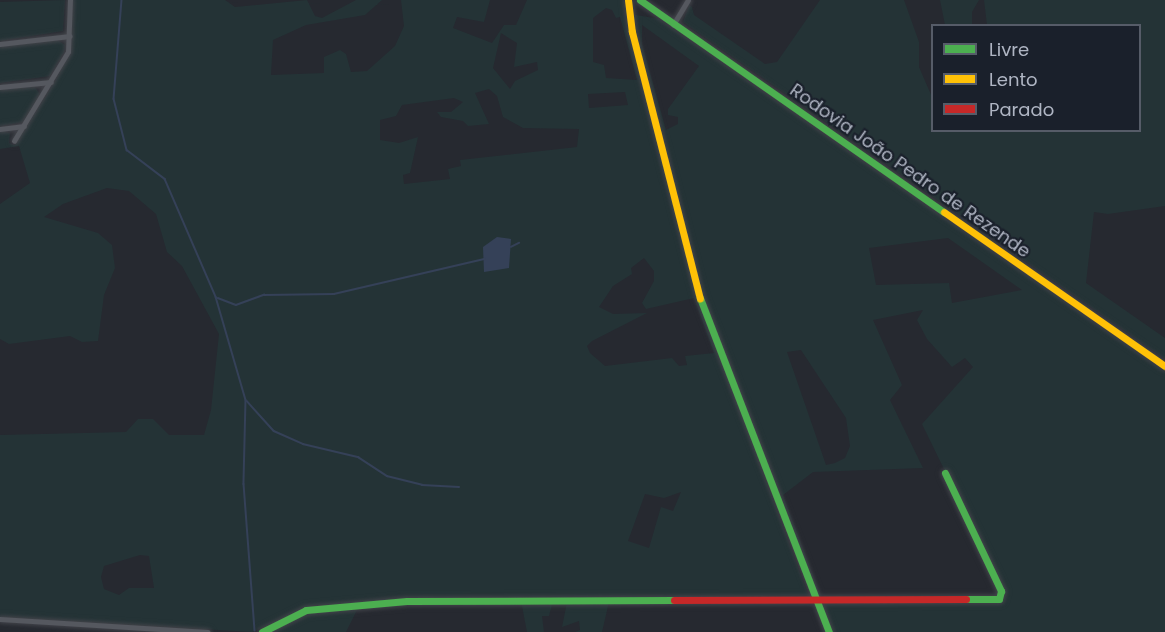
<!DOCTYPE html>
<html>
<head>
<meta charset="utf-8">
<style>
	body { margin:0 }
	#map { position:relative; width:1165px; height:632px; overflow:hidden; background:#262930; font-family:Poppins,sans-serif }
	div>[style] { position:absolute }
	.green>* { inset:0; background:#243336 }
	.water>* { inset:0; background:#354158 }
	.stream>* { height:1.5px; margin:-0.75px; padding:0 0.75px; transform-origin:0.75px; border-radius:0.75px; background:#354158 }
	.roads { filter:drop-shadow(0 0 2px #42444a) drop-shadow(0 0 2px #42444a) }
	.street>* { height:4.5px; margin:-2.25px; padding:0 2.25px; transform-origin:2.25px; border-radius:2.25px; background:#55585f }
	.fast>* { height:7px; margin:-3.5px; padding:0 3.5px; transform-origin:3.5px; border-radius:3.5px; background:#4caf50 }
	.slow>* { height:7px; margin:-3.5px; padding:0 3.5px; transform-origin:3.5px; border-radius:3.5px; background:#ffc107 }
	.jam>* { height:7px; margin:-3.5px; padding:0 3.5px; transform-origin:3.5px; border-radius:3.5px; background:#c62828 }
	span { translate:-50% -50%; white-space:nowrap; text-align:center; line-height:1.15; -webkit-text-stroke:4.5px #1a202b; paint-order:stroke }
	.street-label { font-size:18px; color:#afb5c3 }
	.legend { position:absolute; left:931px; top:24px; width:210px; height:108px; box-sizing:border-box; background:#1a202b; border:2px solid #565c68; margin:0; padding:8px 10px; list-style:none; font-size:18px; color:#afb5c3 }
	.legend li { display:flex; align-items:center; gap:12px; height:30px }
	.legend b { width:30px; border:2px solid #565c68 }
</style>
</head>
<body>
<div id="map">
	<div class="green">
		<i style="clip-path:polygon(65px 0,63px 31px,0 41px,0 2px)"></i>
		<i style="clip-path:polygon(evenodd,73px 0,225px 0,235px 7px,307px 0,315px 16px,322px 18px,356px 0,382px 0,365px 15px,306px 25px,273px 40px,271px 75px,324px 73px,324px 57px,340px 50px,346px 54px,351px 72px,367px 71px,395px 46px,404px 26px,401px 0,490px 0,484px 22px,457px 17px,453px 28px,492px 43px,504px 25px,516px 25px,527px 0,624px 0,696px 291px,808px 595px,314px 605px,252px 632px,0 617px,0 435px,126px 432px,138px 419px,153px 419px,169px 435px,204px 435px,211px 410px,219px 334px,182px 266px,167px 252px,156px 214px,129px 191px,107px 188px,63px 204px,44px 217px,98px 233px,112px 245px,115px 268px,104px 295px,98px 341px,82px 342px,70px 336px,9px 344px,0 339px,0 204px,30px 183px,19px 146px,0 149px,0 131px,10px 133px,9px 143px,15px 145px,54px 83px,70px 53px,73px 0,606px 8px,612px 10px,616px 18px,620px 17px,637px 80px,606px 78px,604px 65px,593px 62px,593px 18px,606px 8px,73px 0,501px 33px,517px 43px,514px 67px,537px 62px,538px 70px,515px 81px,510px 89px,493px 68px,501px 33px,73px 0,489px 89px,497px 96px,503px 117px,523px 128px,579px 129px,577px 147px,460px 160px,461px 166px,448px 169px,450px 179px,404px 184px,403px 175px,410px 173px,418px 137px,399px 143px,380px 140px,380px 120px,396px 116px,402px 105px,454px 98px,463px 102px,451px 112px,437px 112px,441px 117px,463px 121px,468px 126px,489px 124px,475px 93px,489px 89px,73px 0,625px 92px,628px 105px,589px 108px,588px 94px,625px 92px,73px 0,644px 258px,654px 271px,654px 281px,642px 303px,646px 309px,694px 298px,714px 353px,685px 356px,687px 365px,679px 366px,672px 358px,605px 366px,590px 353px,587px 346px,592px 341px,647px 313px,613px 314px,599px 307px,613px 286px,632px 274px,631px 268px,644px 258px,73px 0,681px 492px,673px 511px,661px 507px,649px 548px,628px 541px,645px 494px,664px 498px,681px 492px,73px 0,140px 555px,149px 556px,154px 588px,129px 588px,119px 595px,104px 589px,101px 577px,104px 566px,140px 555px)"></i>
		<i style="clip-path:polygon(820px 0,904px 0,919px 42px,919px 67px,932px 97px,932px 130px,1140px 130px,1140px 26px,987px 25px,984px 0,1165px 0,1165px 206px,1108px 214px,1094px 212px,1086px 283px,1165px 338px,1165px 359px,683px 22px,689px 5px,692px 7px,694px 15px,765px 64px,777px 62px)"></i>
		<i style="clip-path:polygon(940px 0,979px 0,972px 12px,972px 25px,945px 25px)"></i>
		<i style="clip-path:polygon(evenodd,631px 14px,659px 19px,1165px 372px,1165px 632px,832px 632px,820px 605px,822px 601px,999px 601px,1003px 590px,922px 424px,973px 367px,965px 358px,952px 367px,927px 339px,917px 320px,923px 310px,873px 320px,902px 385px,890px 400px,923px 468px,813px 472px,783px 495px,821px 597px,816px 596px,699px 289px,631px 14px,642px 25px,699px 66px,668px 109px,668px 115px,678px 117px,678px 124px,666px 130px,642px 44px,642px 25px,631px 14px,948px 238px,1022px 290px,952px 303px,949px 283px,876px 285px,869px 248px,948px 238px,631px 14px,801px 350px,846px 418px,850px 446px,845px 458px,835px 463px,826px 465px,787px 352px,801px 350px)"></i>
		<i style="clip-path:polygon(56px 39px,65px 45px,64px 52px,50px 76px,0 83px,0 46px)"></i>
		<i style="clip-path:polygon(34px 86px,40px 94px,23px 122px,0 126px,0 89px)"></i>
		<i style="clip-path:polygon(521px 601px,553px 601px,549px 616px,542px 616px,544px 632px,527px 632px)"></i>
		<i style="clip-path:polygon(567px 602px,609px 602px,602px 632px,575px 632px,580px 630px,579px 621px,562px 627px)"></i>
		<i style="clip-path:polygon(358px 608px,346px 632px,269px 632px,300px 614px)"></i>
	</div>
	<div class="water">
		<i style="clip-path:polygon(497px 237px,511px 239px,509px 268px,484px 272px,483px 247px)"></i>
	</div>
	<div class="stream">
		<i style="left:122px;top:0;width:99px;rotate:94.6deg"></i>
		<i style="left:114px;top:99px;width:53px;rotate:75.7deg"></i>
		<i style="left:127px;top:150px;width:48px;rotate:37.3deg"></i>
		<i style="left:165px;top:179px;width:129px;rotate:66.6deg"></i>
		<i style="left:216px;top:297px;width:107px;rotate:73.8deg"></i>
		<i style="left:246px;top:400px;width:84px;rotate:91.4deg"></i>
		<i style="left:244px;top:484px;width:147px;rotate:85.7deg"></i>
		<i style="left:511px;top:247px;width:9px;rotate:-27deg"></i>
		<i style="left:218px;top:298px;width:19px;rotate:21deg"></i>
		<i style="left:236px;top:305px;width:30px;rotate:-20deg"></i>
		<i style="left:264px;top:295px;width:70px;rotate:-0.8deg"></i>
		<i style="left:334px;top:294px;width:155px;rotate:-13.1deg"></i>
		<i style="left:247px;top:401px;width:40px;rotate:48deg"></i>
		<i style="left:274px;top:431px;width:32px;rotate:24deg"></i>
		<i style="left:303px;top:444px;width:57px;rotate:13.3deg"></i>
		<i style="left:358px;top:457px;width:35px;rotate:33deg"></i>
		<i style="left:387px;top:476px;width:36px;rotate:14deg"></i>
		<i style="left:422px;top:485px;width:37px;rotate:3deg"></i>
	</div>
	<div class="roads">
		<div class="street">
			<i style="left:673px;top:25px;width:29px;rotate:-59deg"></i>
			<i style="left:0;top:44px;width:70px;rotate:-6.5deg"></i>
			<i style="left:0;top:87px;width:51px;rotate:-5.6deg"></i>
			<i style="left:0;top:129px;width:24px;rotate:-7deg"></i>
			<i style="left:14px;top:141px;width:104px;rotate:-58.8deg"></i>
			<i style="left:68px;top:52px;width:52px;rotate:-87.8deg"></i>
			<i style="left:0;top:619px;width:208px;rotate:3.6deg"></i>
		</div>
		<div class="fast">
			<i style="left:640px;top:0;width:371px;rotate:34.9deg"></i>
			<i style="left:700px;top:298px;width:358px;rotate:68.9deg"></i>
			<i style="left:945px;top:473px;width:131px;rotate:64.6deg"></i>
			<i style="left:1001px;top:591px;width:8px;rotate:104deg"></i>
			<i style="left:999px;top:599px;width:33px;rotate:180deg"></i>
			<i style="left:262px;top:632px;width:49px;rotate:-26.6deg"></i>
			<i style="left:306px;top:610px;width:101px;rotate:-5.1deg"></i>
			<i style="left:407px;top:601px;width:267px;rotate:-0.2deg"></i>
		</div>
		<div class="slow">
			<i style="left:628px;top:0;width:32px;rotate:83deg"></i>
			<i style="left:632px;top:32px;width:275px;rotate:75.7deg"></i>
			<i style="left:944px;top:212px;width:269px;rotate:34.9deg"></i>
		</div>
		<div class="jam">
			<i style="left:674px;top:600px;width:292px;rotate:-0.2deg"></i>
		</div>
	</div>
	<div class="street-label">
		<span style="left:910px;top:171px;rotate:35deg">Rodovia João Pedro de Rezende</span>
	</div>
	<ul class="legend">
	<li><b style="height:8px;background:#4caf50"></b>Livre</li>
	<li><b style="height:8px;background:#ffc107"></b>Lento</li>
	<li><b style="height:8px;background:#c62828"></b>Parado</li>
	</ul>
</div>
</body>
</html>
